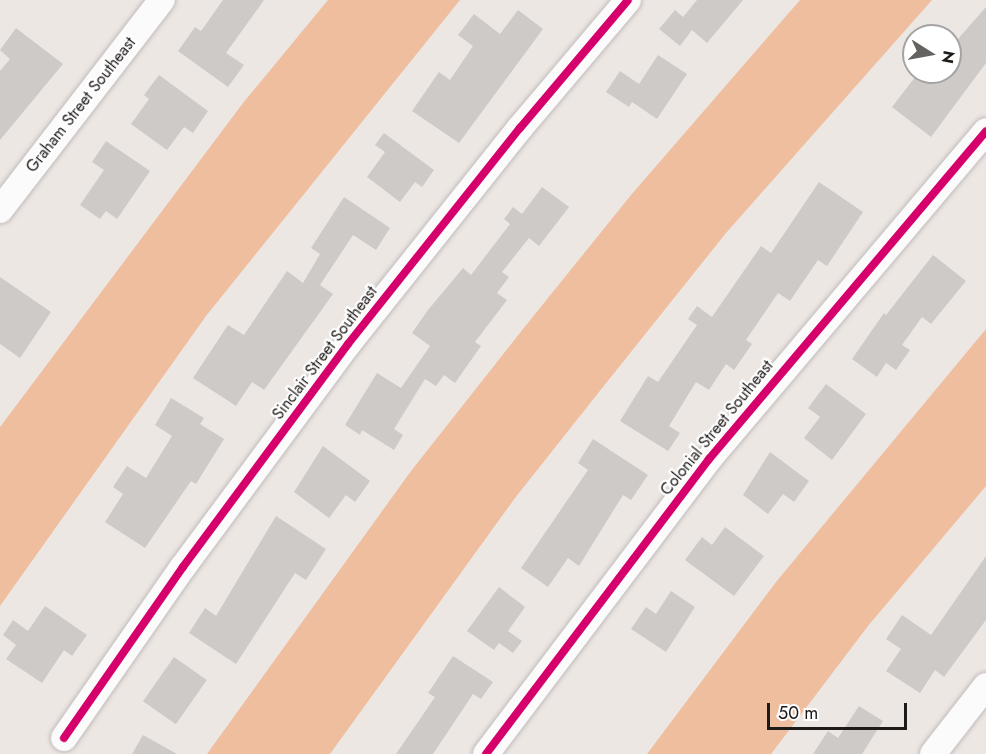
<!DOCTYPE html>
<html>
<head>
<meta charset="utf-8">
<style>
	body { margin:0 }
	#map { position:relative; width:986px; height:754px; overflow:hidden; background:#ede7e4; font-family:Jost,sans-serif }
	div>[style] { position:absolute }
	.water>* { inset:0; background:#eebe9f }
	.building>* { inset:0; background:#cecac7; transform-origin:0 0 }
	.roads { filter:drop-shadow(0 0 2px #c1bcba) drop-shadow(0 0 2px #c1bcba) }
	.minor>* { height:26px; margin:-13px; padding:0 13px; transform-origin:13px; border-radius:13px; background:#fcfbfb }
	.cycleway>* { height:8px; margin:-4px; padding:0 4px; transform-origin:4px; border-radius:4px; background:#d6006c }
	span { translate:-50% -50%; white-space:nowrap; text-align:center; line-height:1.15; -webkit-text-stroke:4.5px #fff; paint-order:stroke }
	.street-label { font-size:16px; color:#1e1a18 }
	.north { position:absolute; left:902px; top:24px; width:60px; height:60px; box-sizing:border-box; background:#fff; border:2px solid #a5a3a3; border-radius:50%; rotate:101deg; font-size:16px; font-weight:700; line-height:24px; text-align:center; color:#1e1a18 }
	.north::after { content:''; display:block; margin:auto; width:21px; height:27px; background:#66625f; clip-path:polygon(50% 0,100% 100%,50% 72%,0 100%) }
	.scale { position:absolute; left:767px; top:703px; width:140px; height:27px; box-sizing:border-box; border:3px solid #1e1a18; border-top:0; padding-left:8px; font-size:18px; line-height:21px; white-space:nowrap; color:#1e1a18; -webkit-text-stroke:4px #fff; paint-order:stroke }
</style>
</head>
<body>
<div id="map">
	<div class="water">
		<i style="clip-path:polygon(328px 0,460px 0,206px 316px,0 606px,0 427px,243px 103px)"></i>
		<i style="clip-path:polygon(800px 0,932px 0,726px 233px,599px 392px,515px 498px,330px 754px,207px 754px,411px 471px,523px 329px,631px 195px)"></i>
		<i style="clip-path:polygon(986px 329px,986px 486px,868px 626px,771px 754px,647px 754px,776px 582px)"></i>
	</div>
	<div class="building">
		<i style="clip-path:polygon(223px 0,264px 0,226px 53px,244px 65px,228px 87px,178px 51px,195px 27px,201px 31px)"></i>
		<i style="clip-path:polygon(697px 0,743px 0,707px 43px,692px 30px,680px 46px,659px 29px,675px 10px,683px 17px)"></i>
		<i style="clip-path:polygon(986px 7px,986px 63px,931px 137px,892px 107px,919px 72px,950px 72px,950px 48px)"></i>
		<i style="clip-path:polygon(518px 10px,543px 29px,459px 143px,412px 111px,439px 72px,450px 80px,473px 46px,458px 35px,474px 14px,500px 34px)"></i>
		<i style="clip-path:polygon(16px 28px,63px 64px,0 140px,0 71px,10px 59px,0 50px)"></i>
		<i style="clip-path:polygon(658px 55px,687px 74px,657px 119px,632px 102px,629px 107px,606px 92px,620px 71px,639px 84px)"></i>
		<i style="clip-path:polygon(159px 75px,208px 111px,193px 133px,184px 127px,167px 150px,131px 124px,149px 99px,144px 95px)"></i>
		<i style="clip-path:polygon(384px 133px,434px 170px,422px 187px,415px 182px,400px 202px,367px 177px,385px 152px,375px 145px)"></i>
		<i style="clip-path:polygon(106px 141px,150px 171px,117px 219px,106px 211px,100px 219px,80px 205px,104px 170px,92px 162px)"></i>
		<i style="clip-path:polygon(819px 182px,863px 212px,827px 266px,818px 260px,790px 301px,778px 293px,746px 340px,752px 344px,734px 370px,726px 364px,709px 390px,696px 382px,669px 426px,680px 433px,668px 451px,620px 421px,648px 376px,658px 382px,697px 325px,688px 319px,697px 306px,712px 317px,761px 246px,771px 253px)"></i>
		<i style="clip-path:polygon(542px 187px,569px 207px,539px 246px,529px 238px,502px 272px,509px 277px,497px 293px,507px 300px,475px 342px,481px 346px,455px 383px,444px 375px,436px 386px,425px 379px,394px 429px,403px 435px,394px 450px,362px 430px,360px 435px,345px 425px,377px 373px,401px 388px,430px 346px,412px 333px,428px 310px,463px 268px,471px 275px,510px 224px,504px 219px,513px 207px,522px 214px)"></i>
		<i style="clip-path:polygon(344px 197px,390px 228px,376px 250px,353px 235px,320px 285px,333px 294px,264px 390px,252px 382px,236px 406px,193px 378px,228px 325px,244px 335px,287px 271px,303px 283px,320px 254px,311px 248px)"></i>
		<i style="clip-path:polygon(933px 255px,966px 281px,931px 324px,922px 317px,902px 345px,910px 350px,896px 370px,886px 363px,877px 377px,852px 359px,884px 313px,886px 315px)"></i>
		<i style="clip-path:polygon(0 277px,51px 312px,20px 358px,0 344px)"></i>
		<i style="clip-path:polygon(826px 384px,866px 414px,832px 460px,804px 438px,820px 417px,808px 408px)"></i>
		<i style="clip-path:polygon(171px 398px,204px 418px,200px 424px,224px 439px,196px 484px,191px 481px,145px 548px,105px 522px,123px 494px,113px 487px,127px 466px,146px 478px,172px 436px,155px 425px)"></i>
		<i style="clip-path:polygon(593px 439px,648px 475px,631px 500px,623px 495px,579px 566px,568px 558px,548px 587px,521px 568px,588px 470px,578px 463px)"></i>
		<i style="clip-path:polygon(323px 446px,370px 481px,355px 502px,346px 495px,329px 518px,294px 492px)"></i>
		<i style="clip-path:polygon(770px 452px,809px 481px,794px 502px,783px 494px,768px 514px,743px 495px)"></i>
		<i style="clip-path:polygon(276px 516px,326px 549px,306px 580px,295px 573px,236px 664px,189px 633px,205px 608px,216px 616px)"></i>
		<i style="clip-path:polygon(725px 527px,764px 556px,734px 596px,685px 560px,702px 537px,712px 545px)"></i>
		<i style="clip-path:polygon(986px 556px,986px 620px,944px 677px,935px 670px,920px 693px,886px 671px,901px 649px,886px 639px,902px 615px,931px 635px)"></i>
		<i style="clip-path:polygon(499px 587px,525px 607px,508px 631px,522px 641px,513px 653px,499px 643px,494px 650px,467px 631px)"></i>
		<i style="clip-path:polygon(671px 591px,695px 607px,666px 652px,631px 629px,646px 607px,656px 614px)"></i>
		<i style="clip-path:polygon(45px 606px,87px 635px,72px 656px,64px 650px,42px 683px,6px 659px,16px 645px,3px 635px,13px 620px,28px 631px)"></i>
		<i style="clip-path:polygon(453px 656px,493px 682px,481px 699px,473px 694px,433px 754px,396px 754px,435px 697px,428px 693px)"></i>
		<i style="left:174px;top:657px;width:40px;height:54px;rotate:35deg"></i>
		<i style="clip-path:polygon(859px 706px,883px 721px,862px 754px,813px 754px,828px 731px,838px 738px)"></i>
		<i style="clip-path:polygon(143px 735px,177px 754px,132px 754px)"></i>
	</div>
	<div class="roads">
		<div class="minor">
			<i style="left:0;top:210px;width:265px;rotate:-52.4deg"></i>
			<i style="left:64px;top:738px;width:208px;rotate:-55.2deg"></i>
			<i style="left:183px;top:567px;width:277px;rotate:-53.5deg"></i>
			<i style="left:348px;top:344px;width:276px;rotate:-51.5deg"></i>
			<i style="left:520px;top:128px;width:167px;rotate:-49.8deg"></i>
			<i style="left:486px;top:754px;width:370px;rotate:-52.9deg"></i>
			<i style="left:709px;top:459px;width:429px;rotate:-49.8deg"></i>
			<i style="left:933px;top:754px;width:86px;rotate:-52.1deg"></i>
		</div>
	</div>
	<div class="cycleway">
		<i style="left:64px;top:738px;width:208px;rotate:-55.2deg"></i>
		<i style="left:183px;top:567px;width:277px;rotate:-53.5deg"></i>
		<i style="left:348px;top:344px;width:276px;rotate:-51.5deg"></i>
		<i style="left:520px;top:128px;width:167px;rotate:-49.8deg"></i>
		<i style="left:486px;top:754px;width:370px;rotate:-52.9deg"></i>
		<i style="left:709px;top:459px;width:429px;rotate:-49.8deg"></i>
	</div>
	<div class="street-label">
		<span style="left:81px;top:105px;rotate:-52deg">Graham Street Southeast</span>
		<span style="left:325px;top:353px;rotate:-53deg">Sinclair Street Southeast</span>
		<span style="left:717px;top:428px;rotate:-51deg">Colonial Street Southeast</span>
	</div>
	<div class="north">N</div>
	<div class="scale">50 m</div>
</div>
</body>
</html>
